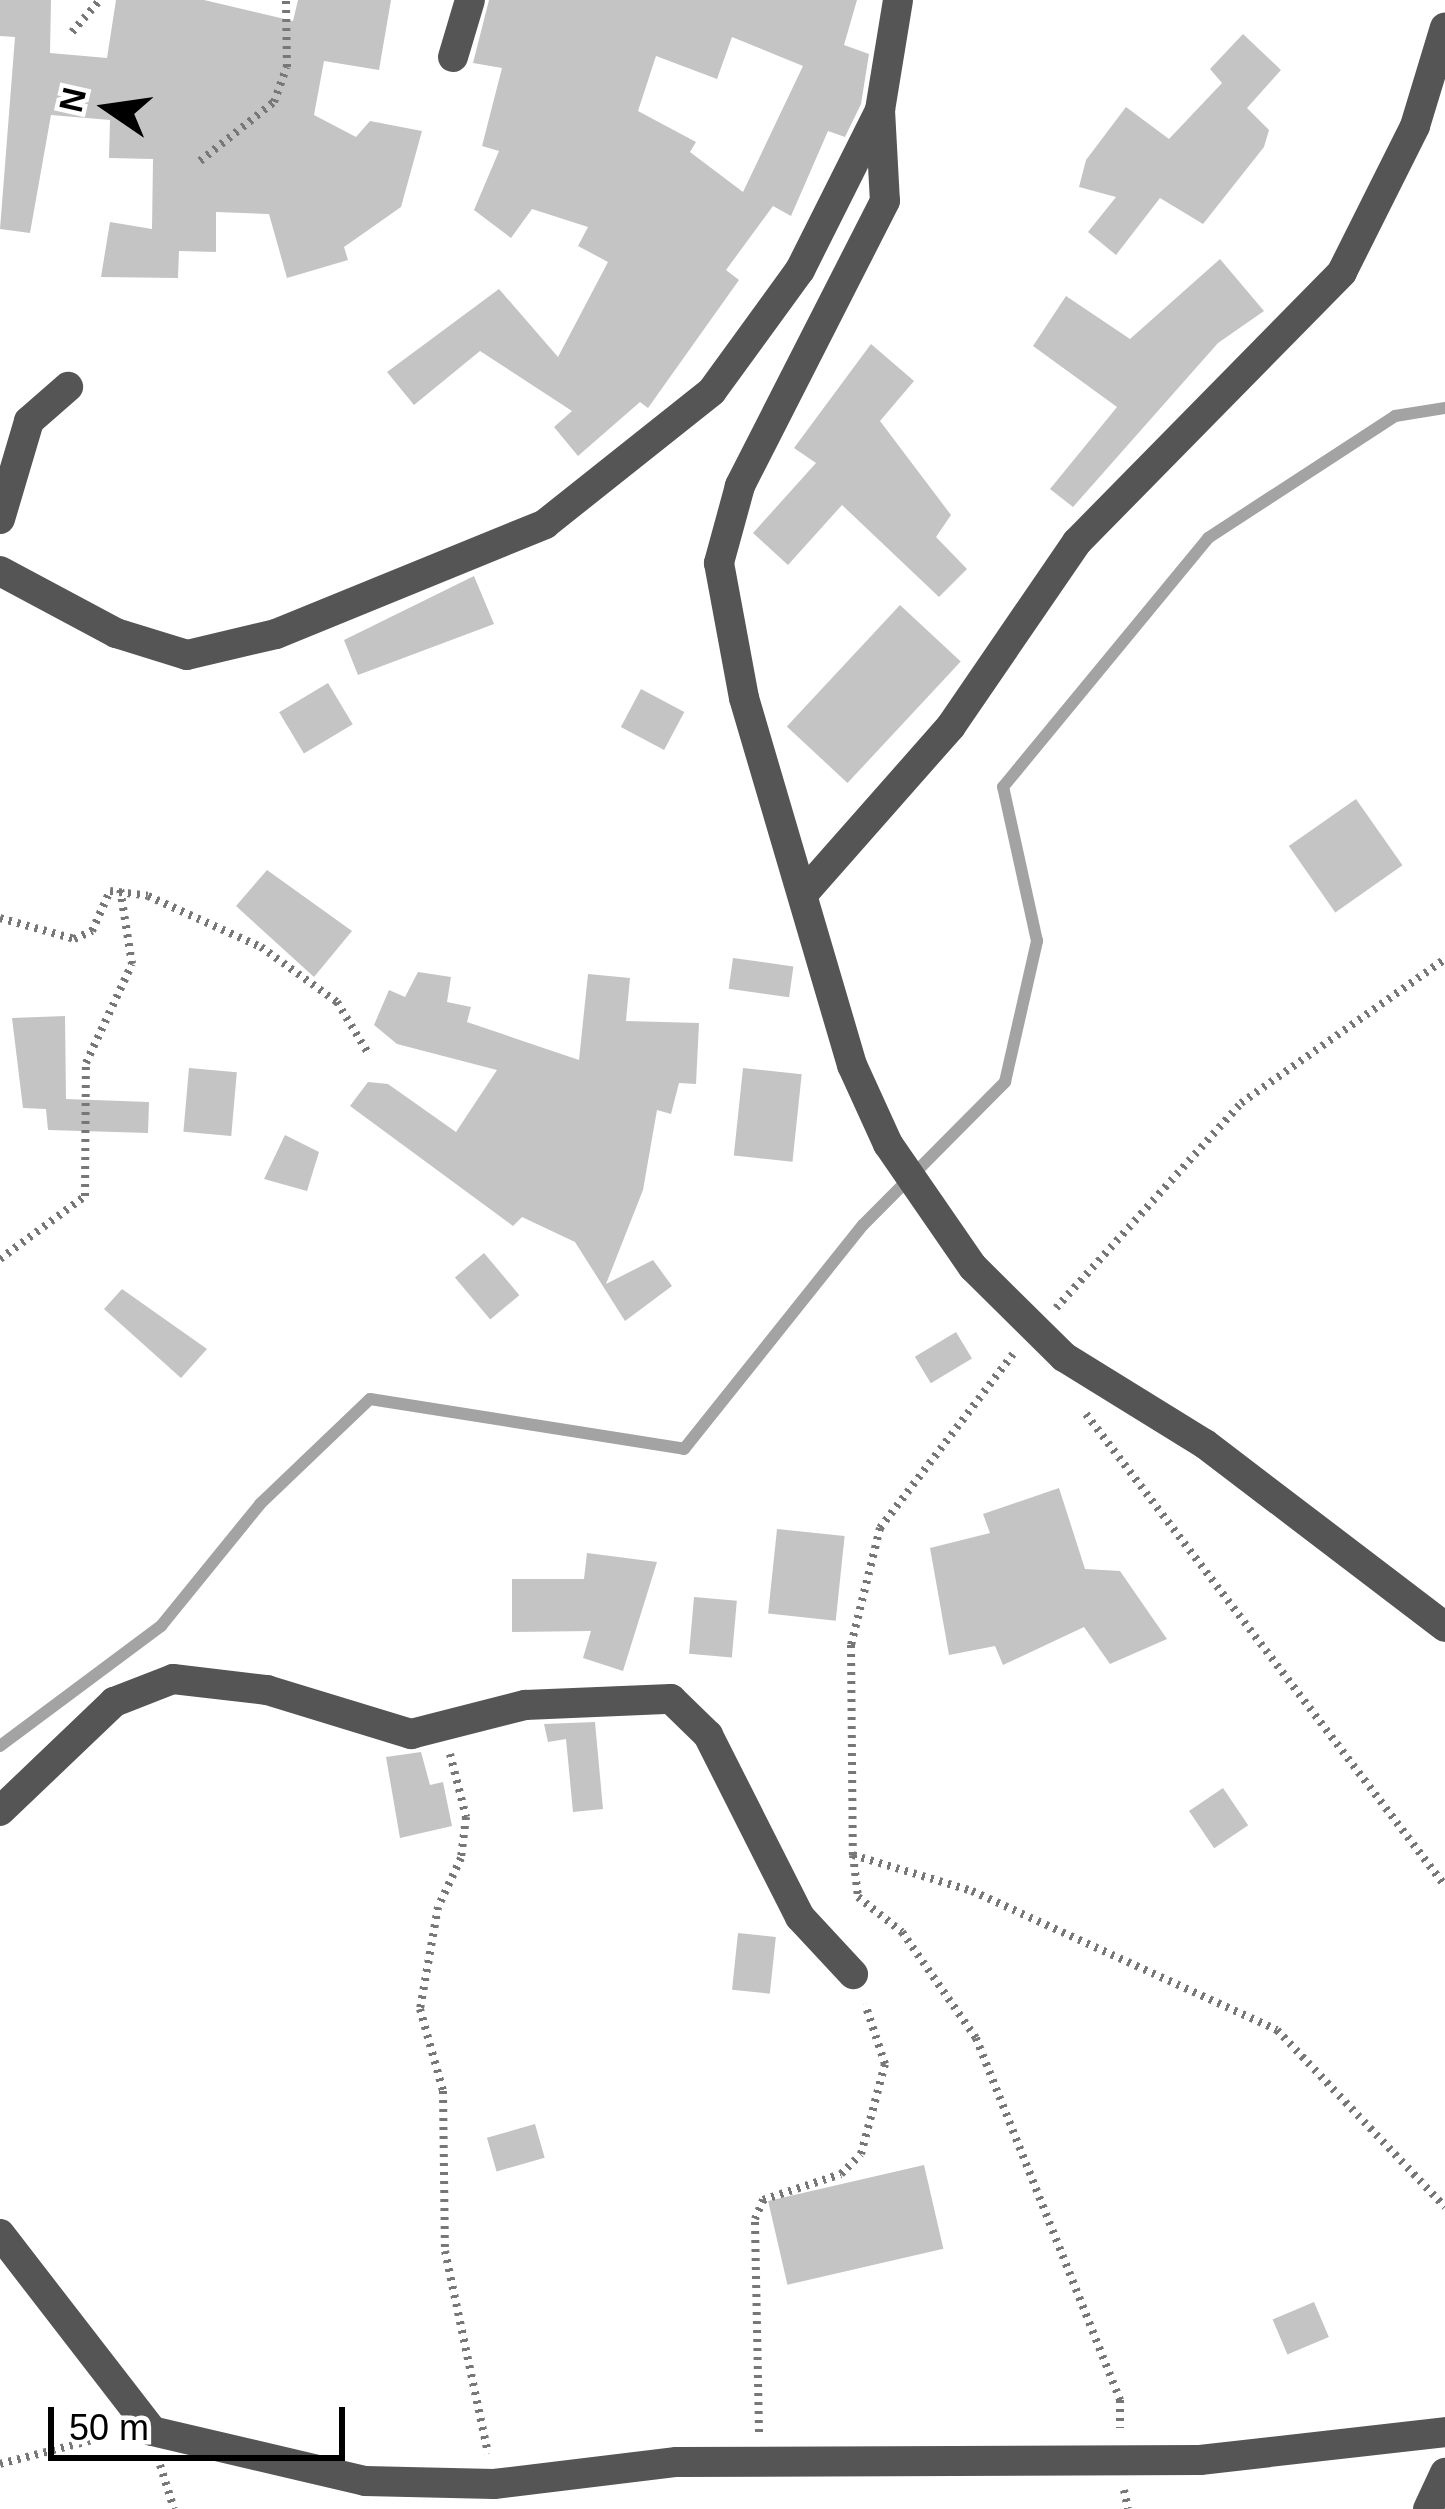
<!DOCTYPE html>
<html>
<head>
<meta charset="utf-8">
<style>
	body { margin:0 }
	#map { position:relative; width:1445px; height:2509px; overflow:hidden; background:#fff; font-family:Helvetica,sans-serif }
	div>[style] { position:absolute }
	.stream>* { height:12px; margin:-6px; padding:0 6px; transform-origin:6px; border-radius:6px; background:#a3a3a3 }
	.building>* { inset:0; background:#c4c4c4; transform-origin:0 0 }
	.path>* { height:8px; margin-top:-4px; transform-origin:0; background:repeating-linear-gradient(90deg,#777 0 3px,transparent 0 9px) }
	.minor>* { height:30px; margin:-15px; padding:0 15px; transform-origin:15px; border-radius:15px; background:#555 }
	span { translate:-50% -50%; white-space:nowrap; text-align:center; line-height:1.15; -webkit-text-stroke:9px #fff; paint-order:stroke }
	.north { position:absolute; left:48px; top:48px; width:120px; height:120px; -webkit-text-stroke:9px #fff; paint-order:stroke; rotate:283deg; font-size:33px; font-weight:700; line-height:48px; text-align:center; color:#000 }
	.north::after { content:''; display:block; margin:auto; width:42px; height:54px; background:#000; clip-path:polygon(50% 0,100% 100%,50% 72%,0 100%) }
	.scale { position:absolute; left:48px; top:2407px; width:297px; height:54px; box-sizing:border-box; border:6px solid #000; border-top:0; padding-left:15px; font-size:36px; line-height:42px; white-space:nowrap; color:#000; -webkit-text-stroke:9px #fff; paint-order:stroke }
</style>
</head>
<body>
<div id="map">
	<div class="stream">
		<i style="left:0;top:1746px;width:201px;rotate:-36.7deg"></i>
		<i style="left:161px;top:1626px;width:157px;rotate:-50.9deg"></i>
		<i style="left:260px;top:1504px;width:152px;rotate:-43.7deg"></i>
		<i style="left:370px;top:1399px;width:318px;rotate:9deg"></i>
		<i style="left:684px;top:1449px;width:287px;rotate:-51.4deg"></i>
		<i style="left:863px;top:1225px;width:202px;rotate:-45.2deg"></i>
		<i style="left:1005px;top:1082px;width:145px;rotate:-77.2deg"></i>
		<i style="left:1037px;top:941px;width:158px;rotate:-102.4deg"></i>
		<i style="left:1003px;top:787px;width:323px;rotate:-50.5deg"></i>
		<i style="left:1208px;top:538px;width:223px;rotate:-33.1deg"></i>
		<i style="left:1395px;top:416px;width:51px;rotate:-9.1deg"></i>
	</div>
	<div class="building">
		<i style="clip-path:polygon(0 0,51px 0,50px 53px,107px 58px,116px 0,204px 0,293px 21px,298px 0,391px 0,379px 70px,324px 61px,314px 115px,356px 137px,370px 121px,422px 131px,401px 207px,344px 247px,348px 260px,287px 278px,269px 214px,216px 212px,216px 252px,179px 251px,178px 278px,101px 277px,110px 222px,152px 229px,153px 159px,109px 158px,110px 120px,51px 115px,30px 233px,0 229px,15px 37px,0 36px)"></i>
		<i style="clip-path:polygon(evenodd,489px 0,857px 0,844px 45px,869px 54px,861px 104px,845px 137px,828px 131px,791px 216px,773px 206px,726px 270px,739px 280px,648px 408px,640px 402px,578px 456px,554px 427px,572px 411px,480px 351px,414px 405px,387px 372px,499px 289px,558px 357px,608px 262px,578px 246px,588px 227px,532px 209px,511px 238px,474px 210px,499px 151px,482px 146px,502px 68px,473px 63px,489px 0,732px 37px,803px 66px,743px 192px,690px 152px,696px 142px,638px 111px,656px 56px,717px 79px,732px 37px)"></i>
		<i style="clip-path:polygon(1243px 34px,1281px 70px,1247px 108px,1269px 130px,1264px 147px,1203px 224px,1160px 198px,1116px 255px,1088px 232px,1116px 197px,1079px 187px,1086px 160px,1126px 107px,1169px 139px,1222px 83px,1210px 69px)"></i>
		<i style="clip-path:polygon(1220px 259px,1264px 311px,1218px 343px,1073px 507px,1050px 489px,1117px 407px,1033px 346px,1066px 296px,1130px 339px)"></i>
		<i style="clip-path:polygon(871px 344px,914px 381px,880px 421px,951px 515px,936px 537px,967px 569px,939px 597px,842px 505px,788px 565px,753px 533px,816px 463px,794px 448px)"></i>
		<i style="clip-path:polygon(474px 576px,494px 624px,358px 675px,344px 640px)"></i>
		<i style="left:900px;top:605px;width:83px;height:166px;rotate:43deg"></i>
		<i style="left:328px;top:683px;width:48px;height:57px;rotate:59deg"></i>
		<i style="left:641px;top:689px;width:49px;height:43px;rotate:28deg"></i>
		<i style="left:1356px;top:799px;width:81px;height:82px;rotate:55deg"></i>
		<i style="clip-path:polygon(267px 870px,352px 931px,314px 977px,236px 906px)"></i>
		<i style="left:733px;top:958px;width:61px;height:31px;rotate:8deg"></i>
		<i style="clip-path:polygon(418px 972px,451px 977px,447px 1002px,471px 1007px,467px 1022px,579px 1060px,588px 974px,630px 978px,626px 1021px,699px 1023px,696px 1084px,679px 1083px,671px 1114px,657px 1110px,643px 1190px,606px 1284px,653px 1260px,672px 1286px,625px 1321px,575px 1242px,522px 1217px,513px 1226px,350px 1106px,368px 1082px,388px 1084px,456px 1132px,497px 1070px,397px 1044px,374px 1025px,389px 990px,405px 997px)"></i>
		<i style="clip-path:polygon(65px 1016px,66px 1099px,149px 1102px,148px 1133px,48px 1130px,46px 1109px,23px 1108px,12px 1018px)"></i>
		<i style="left:189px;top:1068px;width:48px;height:64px;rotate:5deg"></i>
		<i style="left:743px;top:1068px;width:59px;height:88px;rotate:6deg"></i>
		<i style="clip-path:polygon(285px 1135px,319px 1152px,307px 1191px,264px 1179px)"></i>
		<i style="left:484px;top:1253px;width:55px;height:38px;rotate:50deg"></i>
		<i style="clip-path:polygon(122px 1289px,207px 1349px,181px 1378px,104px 1309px)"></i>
		<i style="left:956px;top:1332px;width:31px;height:48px;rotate:59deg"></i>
		<i style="clip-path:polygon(1059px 1488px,1085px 1569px,1120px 1571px,1167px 1639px,1110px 1664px,1084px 1627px,1003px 1665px,995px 1646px,949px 1655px,930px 1548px,990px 1533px,983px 1514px)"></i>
		<i style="left:777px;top:1529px;width:68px;height:85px;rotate:6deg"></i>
		<i style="clip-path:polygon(587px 1553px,657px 1562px,623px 1671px,583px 1658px,591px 1631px,512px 1632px,512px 1579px,584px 1579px)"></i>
		<i style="left:694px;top:1597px;width:43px;height:57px;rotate:5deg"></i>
		<i style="clip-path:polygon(595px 1722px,603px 1809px,573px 1812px,566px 1739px,548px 1742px,544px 1724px)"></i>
		<i style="clip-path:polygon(421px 1752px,430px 1785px,443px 1782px,452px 1826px,400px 1838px,386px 1757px)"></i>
		<i style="left:1223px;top:1788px;width:45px;height:41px;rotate:56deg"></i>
		<i style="left:738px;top:1933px;width:38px;height:57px;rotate:6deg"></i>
		<i style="left:535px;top:2124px;width:35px;height:50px;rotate:74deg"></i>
		<i style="left:924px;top:2165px;width:86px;height:160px;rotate:77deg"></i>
		<i style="left:1314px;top:2302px;width:38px;height:45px;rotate:67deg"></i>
	</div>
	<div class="path">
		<i style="left:72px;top:32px;width:43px;rotate:-48.8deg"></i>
		<i style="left:200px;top:161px;width:95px;rotate:-38.6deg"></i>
		<i style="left:274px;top:102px;width:37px;rotate:-70deg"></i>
		<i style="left:287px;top:67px;width:67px;rotate:-90.9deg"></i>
		<i style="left:0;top:918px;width:77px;rotate:15.8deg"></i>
		<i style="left:74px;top:939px;width:20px;rotate:-24deg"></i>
		<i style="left:92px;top:931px;width:44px;rotate:-65.8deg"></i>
		<i style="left:110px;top:891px;width:38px;rotate:7deg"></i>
		<i style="left:148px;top:896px;width:124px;rotate:24.3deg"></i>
		<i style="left:261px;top:947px;width:94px;rotate:35.9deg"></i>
		<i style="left:337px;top:1002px;width:60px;rotate:58.7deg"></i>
		<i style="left:0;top:1259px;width:106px;rotate:-36.5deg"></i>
		<i style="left:85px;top:1196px;width:133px;rotate:-89.6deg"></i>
		<i style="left:86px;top:1063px;width:109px;rotate:-65.1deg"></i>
		<i style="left:132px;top:964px;width:77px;rotate:-99deg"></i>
		<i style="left:1056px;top:1308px;width:276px;rotate:-47.9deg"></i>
		<i style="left:1241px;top:1103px;width:250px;rotate:-35.2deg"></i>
		<i style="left:1013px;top:1354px;width:219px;rotate:127.4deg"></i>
		<i style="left:880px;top:1528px;width:121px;rotate:103.9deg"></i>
		<i style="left:851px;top:1645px;width:210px;rotate:89.5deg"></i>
		<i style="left:853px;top:1855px;width:42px;rotate:83.2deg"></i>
		<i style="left:858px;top:1897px;width:56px;rotate:38.5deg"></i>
		<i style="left:902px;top:1932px;width:129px;rotate:55.1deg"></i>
		<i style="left:976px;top:2038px;width:390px;rotate:68.3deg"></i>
		<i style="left:1120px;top:2400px;width:28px;rotate:90deg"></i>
		<i style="left:1086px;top:1414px;width:593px;rotate:52.74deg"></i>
		<i style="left:450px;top:1754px;width:65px;rotate:75.7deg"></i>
		<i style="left:466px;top:1817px;width:41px;rotate:97deg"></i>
		<i style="left:461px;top:1858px;width:54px;rotate:115.1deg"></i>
		<i style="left:438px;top:1907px;width:104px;rotate:100deg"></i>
		<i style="left:420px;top:2009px;width:85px;rotate:74.3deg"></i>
		<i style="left:443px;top:2091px;width:160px;rotate:89.3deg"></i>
		<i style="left:445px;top:2251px;width:207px;rotate:78deg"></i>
		<i style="left:853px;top:1855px;width:124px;rotate:16.8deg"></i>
		<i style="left:972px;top:1891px;width:335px;rotate:24.5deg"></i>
		<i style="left:1277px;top:2030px;width:244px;rotate:46.5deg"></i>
		<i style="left:759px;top:2432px;width:213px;rotate:-91.1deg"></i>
		<i style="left:755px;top:2219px;width:21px;rotate:-67deg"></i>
		<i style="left:763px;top:2200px;width:82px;rotate:-18.4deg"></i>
		<i style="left:841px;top:2174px;width:28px;rotate:-45deg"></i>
		<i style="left:861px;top:2154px;width:93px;rotate:-75.1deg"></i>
		<i style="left:885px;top:2064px;width:63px;rotate:-108.4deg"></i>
		<i style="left:0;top:2464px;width:116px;rotate:-14.5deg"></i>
		<i style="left:160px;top:2465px;width:46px;rotate:72.3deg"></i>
		<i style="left:1124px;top:2490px;width:19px;rotate:78deg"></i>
	</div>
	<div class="minor">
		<i style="left:453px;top:57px;width:59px;rotate:-73.4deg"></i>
		<i style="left:880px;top:110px;width:91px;rotate:86.9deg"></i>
		<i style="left:885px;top:201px;width:320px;rotate:117deg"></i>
		<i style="left:740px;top:486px;width:80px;rotate:105.3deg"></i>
		<i style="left:719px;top:563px;width:137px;rotate:79.5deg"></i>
		<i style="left:744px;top:698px;width:383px;rotate:73.6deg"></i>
		<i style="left:852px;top:1065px;width:87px;rotate:65.5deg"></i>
		<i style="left:888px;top:1144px;width:150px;rotate:55.4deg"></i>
		<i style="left:973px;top:1267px;width:128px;rotate:44.7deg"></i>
		<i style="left:1064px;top:1357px;width:166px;rotate:31.7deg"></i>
		<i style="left:1205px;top:1444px;width:302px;rotate:37.3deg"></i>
		<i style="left:0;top:519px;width:102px;rotate:-73.5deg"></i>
		<i style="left:29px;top:421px;width:52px;rotate:-41.1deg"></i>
		<i style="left:0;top:571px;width:132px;rotate:28.1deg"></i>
		<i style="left:116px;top:633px;width:74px;rotate:17.2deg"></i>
		<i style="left:187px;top:655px;width:91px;rotate:-13.3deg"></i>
		<i style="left:276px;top:634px;width:291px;rotate:-22.2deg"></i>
		<i style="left:545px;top:524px;width:213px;rotate:-38.5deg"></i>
		<i style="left:712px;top:391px;width:150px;rotate:-54deg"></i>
		<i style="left:800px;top:270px;width:179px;rotate:-63.4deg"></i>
		<i style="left:880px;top:110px;width:111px;rotate:-80.7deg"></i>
		<i style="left:803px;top:894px;width:224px;rotate:-48.6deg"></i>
		<i style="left:951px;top:726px;width:223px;rotate:-55.6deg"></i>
		<i style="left:1077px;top:542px;width:378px;rotate:-45.5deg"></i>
		<i style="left:1342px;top:272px;width:163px;rotate:-63.4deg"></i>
		<i style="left:1415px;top:126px;width:103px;rotate:-73.1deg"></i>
		<i style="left:0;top:1811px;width:158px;rotate:-43.7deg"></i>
		<i style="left:114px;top:1702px;width:63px;rotate:-21.3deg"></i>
		<i style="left:173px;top:1679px;width:95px;rotate:6.7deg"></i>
		<i style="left:267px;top:1690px;width:151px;rotate:17deg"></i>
		<i style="left:411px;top:1734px;width:118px;rotate:-14.3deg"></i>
		<i style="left:525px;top:1705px;width:146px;rotate:-2.4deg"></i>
		<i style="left:671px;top:1699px;width:52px;rotate:44.2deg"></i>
		<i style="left:708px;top:1735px;width:204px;rotate:63.2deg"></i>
		<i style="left:800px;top:1917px;width:78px;rotate:47.1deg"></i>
		<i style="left:0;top:2234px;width:249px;rotate:52.3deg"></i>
		<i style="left:152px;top:2431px;width:219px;rotate:13.2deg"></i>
		<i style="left:365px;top:2481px;width:129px;rotate:1.3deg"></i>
		<i style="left:494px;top:2484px;width:184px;rotate:-6.9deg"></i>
		<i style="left:677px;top:2462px;width:523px;rotate:-0.22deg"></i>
		<i style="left:1200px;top:2460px;width:247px;rotate:-6.5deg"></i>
		<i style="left:1428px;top:2509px;width:40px;rotate:-65deg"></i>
	</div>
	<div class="north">N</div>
	<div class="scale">50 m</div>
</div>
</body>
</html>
